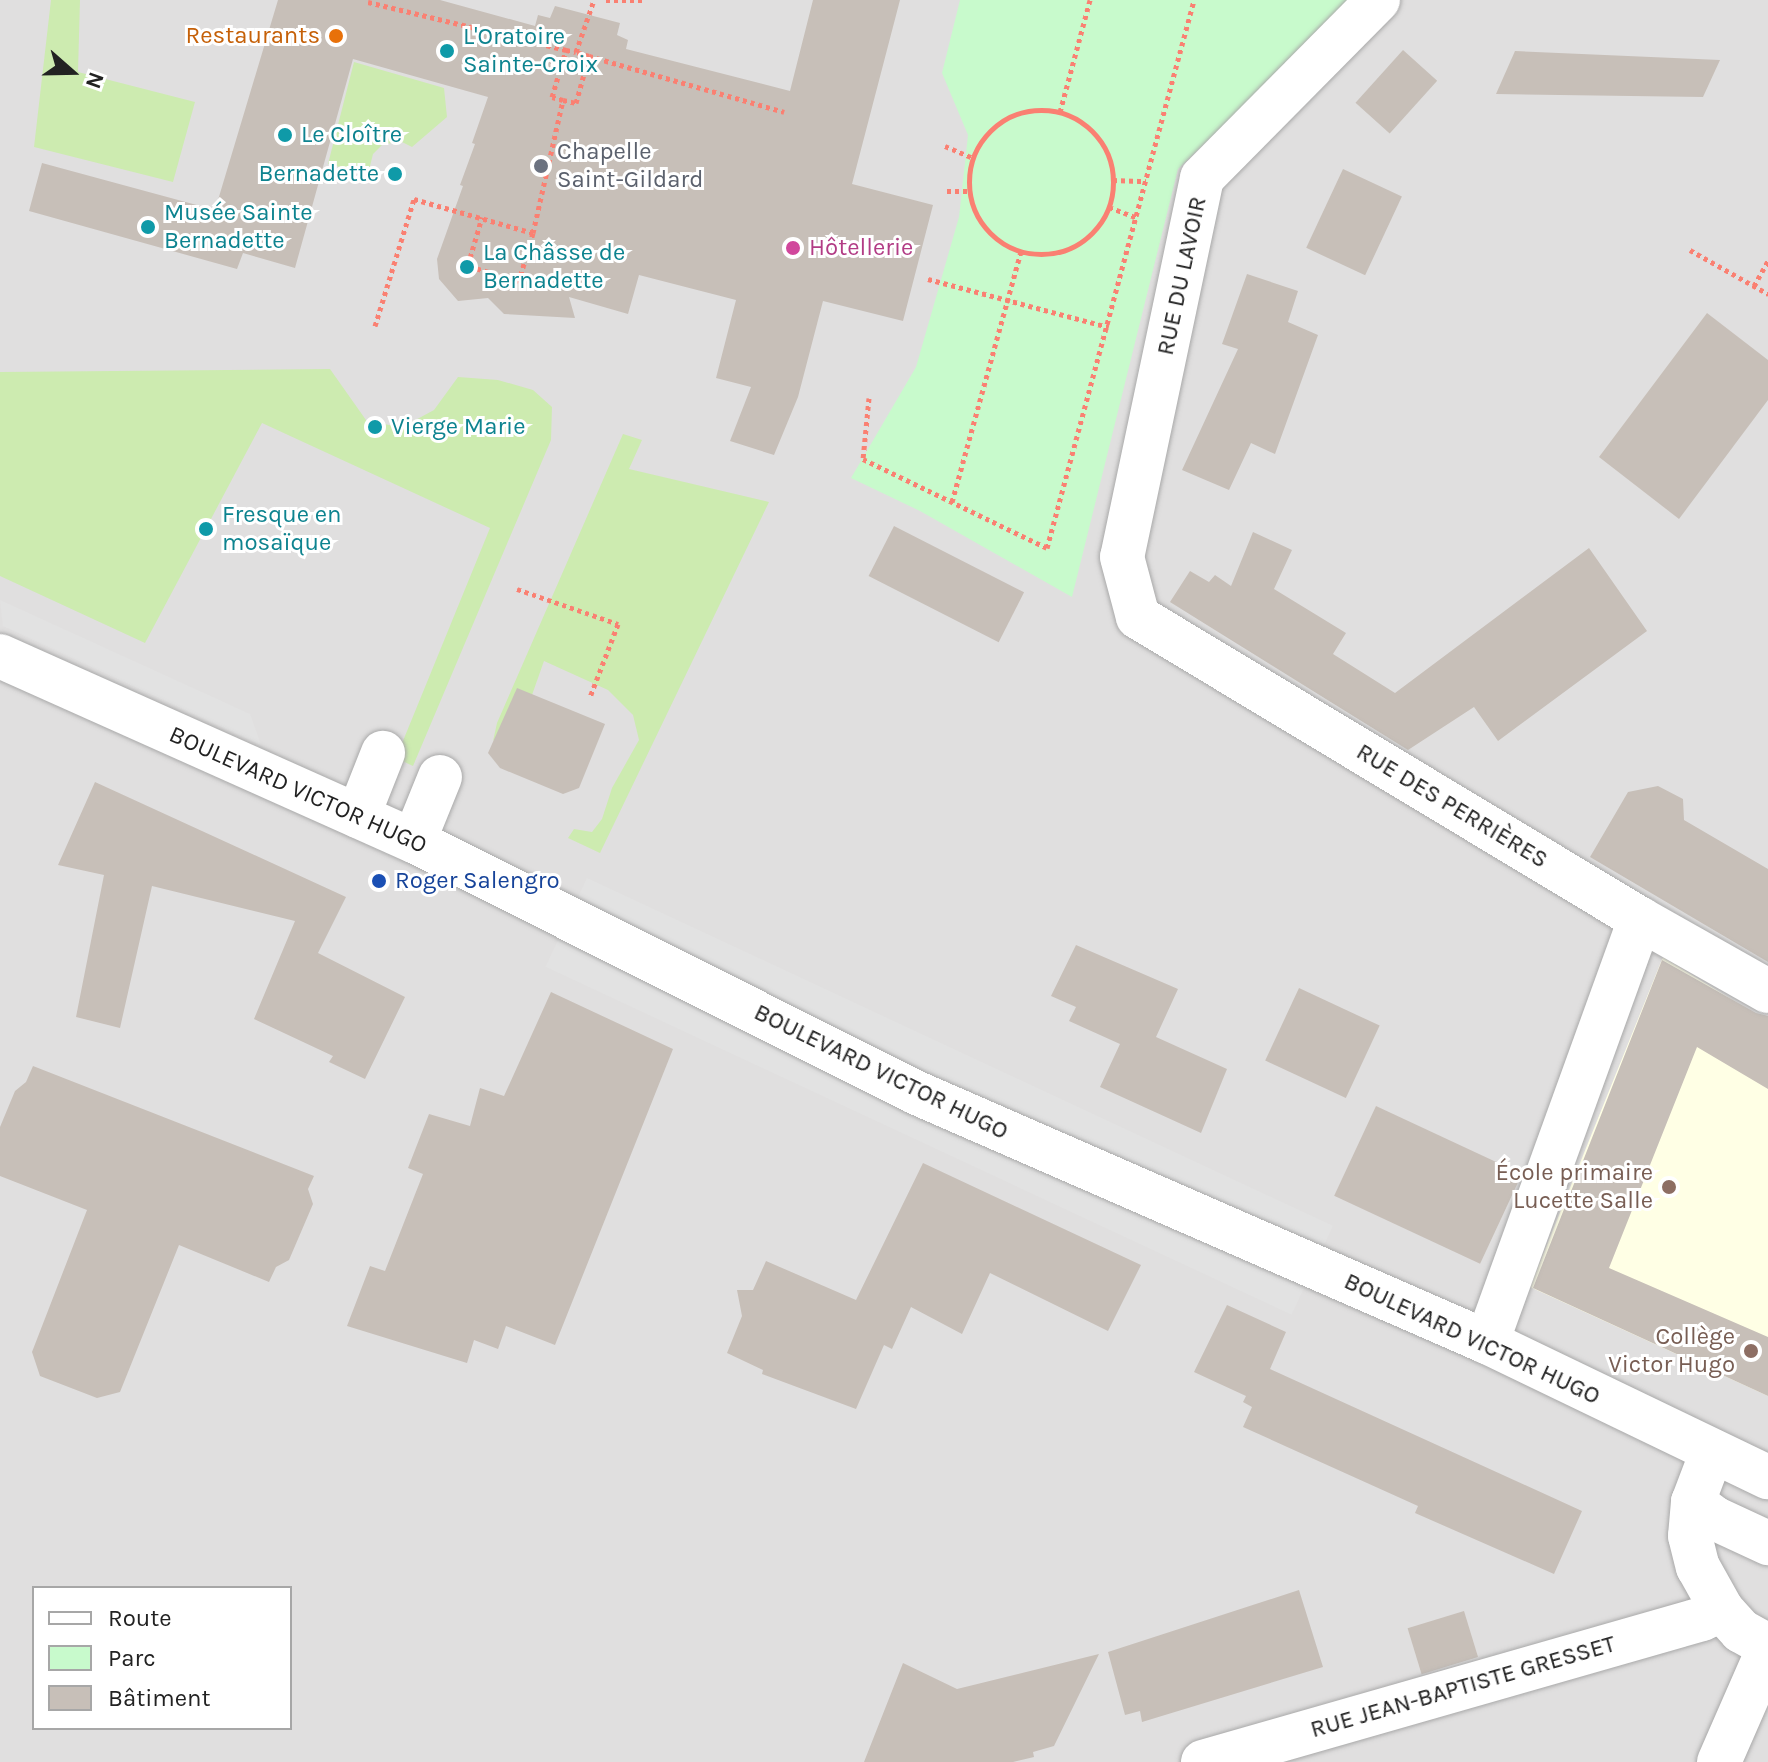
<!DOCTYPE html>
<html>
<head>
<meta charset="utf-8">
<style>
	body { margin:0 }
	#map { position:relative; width:1768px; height:1762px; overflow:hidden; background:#f2efe9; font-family:Karla,sans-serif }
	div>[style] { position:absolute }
	.residential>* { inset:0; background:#e0dfdf }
	.education>* { inset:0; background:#ffffe5 }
	.grass>* { inset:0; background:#cdebb0 }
	.park>* { inset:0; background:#c8facc }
	.parking>* { inset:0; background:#e2e2e2; transform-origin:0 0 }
	.building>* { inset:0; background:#c7bfb8; transform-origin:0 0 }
	.path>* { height:5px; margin-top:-2.5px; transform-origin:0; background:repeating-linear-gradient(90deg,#fa8072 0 4px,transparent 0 8px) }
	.path>.ring { margin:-2.5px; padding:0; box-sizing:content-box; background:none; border:5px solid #fa8072; border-radius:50% }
	.roads { filter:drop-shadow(0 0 2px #a9a9a9) drop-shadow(0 0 2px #a9a9a9) }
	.minor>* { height:44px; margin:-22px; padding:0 22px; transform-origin:22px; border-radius:22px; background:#fff }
	.dots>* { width:22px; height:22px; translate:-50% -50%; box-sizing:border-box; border:4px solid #fff; border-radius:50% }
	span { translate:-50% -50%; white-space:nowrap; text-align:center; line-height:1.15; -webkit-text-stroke:6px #fff; paint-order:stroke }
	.food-label { font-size:24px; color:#c56008 }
	.right { translate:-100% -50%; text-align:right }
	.culture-label { font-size:24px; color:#0d838f }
	.left { translate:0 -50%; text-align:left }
	.worship-label { font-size:24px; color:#5b616d }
	.hotel-label { font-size:24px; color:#b23c85 }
	.street-label { font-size:24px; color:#222 }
	.transit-label { font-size:24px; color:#164399 }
	.education-label { font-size:24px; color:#785e54 }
	.legend { position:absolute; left:32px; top:1586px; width:260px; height:144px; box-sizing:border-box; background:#fff; border:2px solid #a7a7a7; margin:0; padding:10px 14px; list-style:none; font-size:24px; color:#222 }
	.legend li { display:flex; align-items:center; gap:16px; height:40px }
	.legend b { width:40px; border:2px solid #a7a7a7 }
	.north { position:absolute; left:32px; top:32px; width:80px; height:80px; -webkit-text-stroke:6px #fff; paint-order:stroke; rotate:110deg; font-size:22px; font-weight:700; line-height:32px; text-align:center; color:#222 }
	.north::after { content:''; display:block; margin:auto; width:28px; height:36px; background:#222; clip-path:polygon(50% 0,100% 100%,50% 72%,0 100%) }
</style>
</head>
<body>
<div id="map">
	<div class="residential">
		<i style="clip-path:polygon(evenodd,0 0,1768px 0,1768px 1762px,0 1762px,0 0,34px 1588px,290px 1588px,290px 1728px,34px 1728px,34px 1588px)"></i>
	</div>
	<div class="education">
		<i style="clip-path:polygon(1663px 957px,1768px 1022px,1768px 1396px,1530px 1287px)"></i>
	</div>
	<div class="grass">
		<i style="clip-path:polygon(51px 0,80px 0,78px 72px,195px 102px,173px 182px,34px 147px)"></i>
		<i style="clip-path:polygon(354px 62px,444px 88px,447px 117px,412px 147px,400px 141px,382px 145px,373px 154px,368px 174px,328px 164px)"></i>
		<i style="clip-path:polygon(330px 369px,366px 420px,389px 425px,408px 424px,434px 410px,458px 377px,498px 380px,533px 390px,552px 407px,551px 440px,413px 766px,396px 758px,490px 528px,262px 423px,145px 643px,0 576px,0 372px)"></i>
		<i style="clip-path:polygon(623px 434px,642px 440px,629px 469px,769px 502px,600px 853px,568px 838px,574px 829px,592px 832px,602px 819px,612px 788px,639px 740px,633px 715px,608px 690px,544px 661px,532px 695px,493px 741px,497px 723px)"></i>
	</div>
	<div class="park">
		<i style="clip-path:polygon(960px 0,1355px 0,1178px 169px,1072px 597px,920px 511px,851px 478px,916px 367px,959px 217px,968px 135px,942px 73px)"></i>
	</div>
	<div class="parking">
		<i style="clip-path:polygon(0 600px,250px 714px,261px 745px,3px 626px)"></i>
		<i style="left:587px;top:878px;width:823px;height:98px;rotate:25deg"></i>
	</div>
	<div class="building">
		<i style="clip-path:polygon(278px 0,440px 0,535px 26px,538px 15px,550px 18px,555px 6px,620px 23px,617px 35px,628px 40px,626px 49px,790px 91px,813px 0,900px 0,852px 184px,933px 205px,903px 321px,823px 301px,798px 397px,774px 455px,730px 441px,751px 387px,716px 378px,736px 300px,639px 275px,628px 314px,569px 297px,575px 318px,504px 314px,488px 298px,458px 301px,439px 279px,437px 259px,463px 186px,460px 185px,475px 144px,472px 143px,488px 97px,353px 59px,295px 268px,243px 253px,237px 269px,29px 211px,42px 163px,215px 210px)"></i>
		<i style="left:1403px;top:50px;width:46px;height:71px;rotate:42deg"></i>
		<i style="clip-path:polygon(1515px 51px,1720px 60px,1703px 97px,1496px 94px)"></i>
		<i style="left:1343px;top:169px;width:65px;height:87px;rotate:25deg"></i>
		<i style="clip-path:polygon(1247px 274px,1298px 291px,1288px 322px,1318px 335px,1275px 454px,1251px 443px,1229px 490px,1182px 470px,1238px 349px,1222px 344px)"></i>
		<i style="clip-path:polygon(1707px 313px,1768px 360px,1768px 400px,1679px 519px,1599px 457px)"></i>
		<i style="left:894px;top:526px;width:146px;height:56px;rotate:27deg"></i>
		<i style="clip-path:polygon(1253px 532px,1292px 550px,1274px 589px,1346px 633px,1333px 654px,1395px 693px,1589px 548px,1647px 631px,1498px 741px,1474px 707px,1408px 750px,1170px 602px,1190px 571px,1209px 582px,1215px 575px,1231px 586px)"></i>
		<i style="clip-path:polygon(517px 688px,605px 724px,579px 788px,563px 794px,500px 768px,488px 753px)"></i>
		<i style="clip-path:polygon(95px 782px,346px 897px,318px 953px,405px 997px,365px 1079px,329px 1062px,333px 1056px,254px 1019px,295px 921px,152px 886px,120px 1028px,76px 1017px,104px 875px,58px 865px)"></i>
		<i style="clip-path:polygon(1658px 786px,1683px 799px,1684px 820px,1768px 869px,1768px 962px,1590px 857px,1628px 792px)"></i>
		<i style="clip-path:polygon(1076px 945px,1178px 989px,1156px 1037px,1227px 1069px,1201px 1133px,1100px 1087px,1120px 1044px,1069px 1021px,1076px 1007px,1051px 996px)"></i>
		<i style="clip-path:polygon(1662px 960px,1756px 1013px,1768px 1016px,1768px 1089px,1697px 1047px,1609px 1268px,1768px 1337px,1768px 1396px,1533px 1288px)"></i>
		<i style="left:1299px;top:988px;width:89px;height:80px;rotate:25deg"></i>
		<i style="clip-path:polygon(551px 992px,673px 1049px,555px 1345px,506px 1326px,498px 1349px,474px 1340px,467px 1363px,347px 1326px,370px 1266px,385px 1271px,423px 1174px,408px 1168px,429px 1114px,470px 1126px,480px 1088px,504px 1096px)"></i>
		<i style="clip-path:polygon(33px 1066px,314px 1176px,308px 1189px,313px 1204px,289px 1260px,276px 1267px,269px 1282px,179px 1245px,120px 1392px,97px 1398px,40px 1376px,32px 1352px,87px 1210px,0 1176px,0 1127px,15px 1091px,26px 1082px)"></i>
		<i style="left:1376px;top:1106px;width:161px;height:99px;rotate:25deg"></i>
		<i style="clip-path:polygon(923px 1163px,1141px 1265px,1108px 1331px,990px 1273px,962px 1334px,911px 1307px,892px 1349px,884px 1345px,856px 1409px,762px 1374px,763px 1370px,727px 1353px,742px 1316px,737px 1290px,753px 1290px,766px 1261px,856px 1300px)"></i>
		<i style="clip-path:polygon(1227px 1305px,1286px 1332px,1270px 1369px,1582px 1511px,1554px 1574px,1415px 1513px,1418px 1506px,1243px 1427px,1252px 1407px,1243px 1402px,1246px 1396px,1194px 1372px)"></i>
		<i style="clip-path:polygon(1299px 1590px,1323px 1667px,1142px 1722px,1140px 1711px,1125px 1715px,1108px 1652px)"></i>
		<i style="left:1464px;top:1611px;width:48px;height:59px;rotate:73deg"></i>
		<i style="clip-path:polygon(1099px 1654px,1054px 1746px,1033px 1752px,1034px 1757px,1013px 1762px,864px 1762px,903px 1663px,957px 1689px)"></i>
	</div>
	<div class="path">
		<i style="left:606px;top:0;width:38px"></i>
		<i style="left:368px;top:2px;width:204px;rotate:13.6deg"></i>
		<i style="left:589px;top:56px;width:203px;rotate:16deg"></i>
		<i style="left:563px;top:100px;width:11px;rotate:-165deg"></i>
		<i style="left:552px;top:97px;width:49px;rotate:-73.4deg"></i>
		<i style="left:566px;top:50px;width:10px;rotate:11deg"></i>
		<i class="ring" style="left:969px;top:110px;width:139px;height:139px"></i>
		<i style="left:1060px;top:112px;width:116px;rotate:-75deg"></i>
		<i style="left:945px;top:146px;width:30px;rotate:23deg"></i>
		<i style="left:1113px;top:180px;width:33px;rotate:2deg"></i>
		<i style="left:947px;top:191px;width:23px"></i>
		<i style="left:1109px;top:207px;width:30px;rotate:21deg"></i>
		<i style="left:533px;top:233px;width:136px;rotate:-77.3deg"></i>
		<i style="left:563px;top:100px;width:13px;rotate:13deg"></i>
		<i style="left:576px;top:103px;width:49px;rotate:-74.5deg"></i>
		<i style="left:589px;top:56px;width:14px;rotate:-163deg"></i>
		<i style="left:576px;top:52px;width:55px;rotate:-70.9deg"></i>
		<i style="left:1690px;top:250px;width:90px;rotate:29.4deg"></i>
		<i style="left:468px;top:265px;width:50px;rotate:-73.7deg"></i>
		<i style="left:928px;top:279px;width:187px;rotate:14.9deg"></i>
		<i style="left:1754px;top:286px;width:29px;rotate:-61deg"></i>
		<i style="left:375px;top:326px;width:133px;rotate:-72.9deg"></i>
		<i style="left:414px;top:199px;width:124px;rotate:15.9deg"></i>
		<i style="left:533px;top:233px;width:50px;rotate:106.3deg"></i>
		<i style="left:519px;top:281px;width:46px;rotate:-163.5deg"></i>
		<i style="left:869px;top:398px;width:61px;rotate:95.6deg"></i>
		<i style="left:863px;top:459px;width:204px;rotate:25.8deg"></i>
		<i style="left:1047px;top:548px;width:567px;rotate:-74.98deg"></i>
		<i style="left:952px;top:502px;width:259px;rotate:-74.6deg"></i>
		<i style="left:517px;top:589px;width:107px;rotate:19.1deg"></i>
		<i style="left:618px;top:624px;width:78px;rotate:111deg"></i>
	</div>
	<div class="roads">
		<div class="minor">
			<i style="left:1378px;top:0;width:250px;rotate:134.7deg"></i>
			<i style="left:1202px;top:178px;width:387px;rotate:101.9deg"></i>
			<i style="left:1122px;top:557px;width:62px;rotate:75.1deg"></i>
			<i style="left:1138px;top:617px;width:586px;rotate:31.03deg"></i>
			<i style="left:1640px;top:919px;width:147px;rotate:29.4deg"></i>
			<i style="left:0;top:656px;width:453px;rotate:24.1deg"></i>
			<i style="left:414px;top:841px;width:563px;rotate:26.61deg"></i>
			<i style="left:917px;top:1093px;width:622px;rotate:23.6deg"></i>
			<i style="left:1487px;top:1342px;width:312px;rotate:25.7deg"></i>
			<i style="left:358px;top:816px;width:68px;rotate:-68.4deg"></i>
			<i style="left:414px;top:841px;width:69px;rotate:-67.9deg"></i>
			<i style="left:1487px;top:1342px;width:450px;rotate:-70.1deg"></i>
			<i style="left:1712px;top:1452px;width:53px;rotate:110.8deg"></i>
			<i style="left:1693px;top:1502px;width:34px;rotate:95deg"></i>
			<i style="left:1690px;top:1536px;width:32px;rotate:76deg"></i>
			<i style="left:1698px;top:1567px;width:49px;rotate:60.8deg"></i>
			<i style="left:1722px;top:1610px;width:28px;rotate:48deg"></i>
			<i style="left:1741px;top:1631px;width:31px;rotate:29deg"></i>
			<i style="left:1693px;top:1502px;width:26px;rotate:37deg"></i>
			<i style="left:1714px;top:1518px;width:60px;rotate:24.8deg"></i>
			<i style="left:1203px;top:1762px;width:519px;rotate:-15.99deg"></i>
			<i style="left:1702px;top:1619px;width:22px;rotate:-24deg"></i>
			<i style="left:1719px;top:1762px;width:122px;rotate:-66.4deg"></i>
		</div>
	</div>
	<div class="dots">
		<i style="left:336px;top:36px;background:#e8710a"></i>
		<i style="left:447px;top:51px;background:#0f9aa8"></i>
		<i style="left:285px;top:135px;background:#0f9aa8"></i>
		<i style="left:541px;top:166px;background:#6b7280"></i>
		<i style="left:395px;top:174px;background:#0f9aa8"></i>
		<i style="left:148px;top:227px;background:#0f9aa8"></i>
		<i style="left:793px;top:248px;background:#d1479c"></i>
		<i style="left:467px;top:267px;background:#0f9aa8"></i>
		<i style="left:375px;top:427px;background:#0f9aa8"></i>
		<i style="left:206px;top:529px;background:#0f9aa8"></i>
		<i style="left:379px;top:881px;background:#1a4fb4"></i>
		<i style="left:1669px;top:1187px;background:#8d6e63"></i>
		<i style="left:1751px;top:1351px;background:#8d6e63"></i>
	</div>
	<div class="food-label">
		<span class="right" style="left:320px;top:36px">Restaurants</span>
	</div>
	<div class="culture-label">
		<span class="left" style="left:463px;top:51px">L'Oratoire<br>Sainte-Croix</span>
		<span class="left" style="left:301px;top:135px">Le Cloître</span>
		<span class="right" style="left:379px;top:174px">Bernadette</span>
		<span class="left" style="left:164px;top:227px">Musée Sainte<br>Bernadette</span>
		<span class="left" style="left:483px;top:267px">La Châsse de<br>Bernadette</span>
		<span class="left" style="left:391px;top:427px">Vierge Marie</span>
		<span class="left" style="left:222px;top:529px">Fresque en<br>mosaïque</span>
	</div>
	<div class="worship-label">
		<span class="left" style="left:557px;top:166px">Chapelle<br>Saint-Gildard</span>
	</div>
	<div class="hotel-label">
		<span class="left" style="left:809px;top:248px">Hôtellerie</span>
	</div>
	<div class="street-label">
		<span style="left:1182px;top:276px;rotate:-78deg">RUE DU LAVOIR</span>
		<span style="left:298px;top:790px;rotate:24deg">BOULEVARD VICTOR HUGO</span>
		<span style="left:1452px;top:806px;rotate:31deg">RUE DES PERRIÈRES</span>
		<span style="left:881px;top:1072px;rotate:26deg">BOULEVARD VICTOR HUGO</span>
		<span style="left:1472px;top:1339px;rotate:25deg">BOULEVARD VICTOR HUGO</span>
		<span style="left:1463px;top:1687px;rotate:-16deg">RUE JEAN-BAPTISTE GRESSET</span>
	</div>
	<div class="transit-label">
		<span class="left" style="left:395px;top:881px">Roger Salengro</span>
	</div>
	<div class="education-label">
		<span class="right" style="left:1653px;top:1187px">École primaire<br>Lucette Salle</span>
		<span class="right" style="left:1735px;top:1351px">Collège<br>Victor Hugo</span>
	</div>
	<ul class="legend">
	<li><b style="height:10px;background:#fff"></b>Route</li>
	<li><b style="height:22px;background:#c8facc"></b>Parc</li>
	<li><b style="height:22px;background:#c7bfb8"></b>Bâtiment</li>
	</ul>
	<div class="north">N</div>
</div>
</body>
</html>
